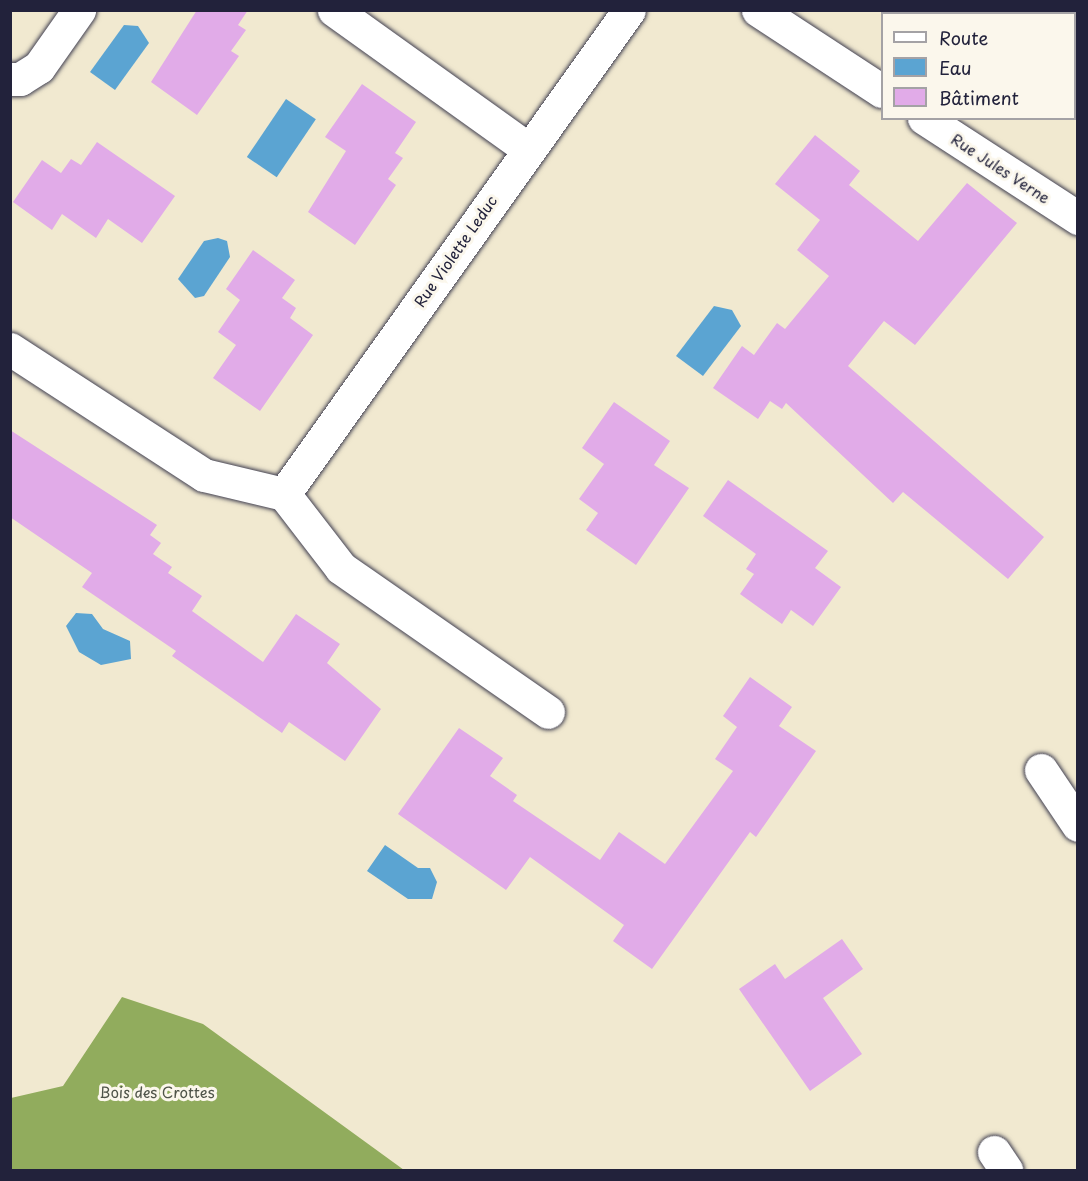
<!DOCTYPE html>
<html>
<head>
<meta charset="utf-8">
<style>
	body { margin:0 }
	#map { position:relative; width:1088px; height:1181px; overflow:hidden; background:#f1e9d0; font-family:"Playpen Sans",sans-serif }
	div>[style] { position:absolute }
	.forest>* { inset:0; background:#91ac5d }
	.water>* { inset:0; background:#5ba4d2; transform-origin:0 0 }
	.building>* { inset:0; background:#e1abe8 }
	.roads { filter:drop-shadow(0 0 2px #414051) drop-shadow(0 0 2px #414051) }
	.minor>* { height:33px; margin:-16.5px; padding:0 16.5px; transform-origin:16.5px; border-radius:16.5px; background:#fff }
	span { translate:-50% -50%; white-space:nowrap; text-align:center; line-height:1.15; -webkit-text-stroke:6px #fbf7ec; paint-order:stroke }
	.street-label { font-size:15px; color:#22223b }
	.park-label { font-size:15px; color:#4f5449 }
	.frame { position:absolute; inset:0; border:12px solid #22223b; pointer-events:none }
	.legend { position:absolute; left:881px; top:12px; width:195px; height:108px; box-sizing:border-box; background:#fbf7ec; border:2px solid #a4a2a5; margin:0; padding:8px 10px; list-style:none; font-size:18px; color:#22223b }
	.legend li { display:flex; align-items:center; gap:12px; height:30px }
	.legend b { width:30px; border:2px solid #a4a2a5 }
</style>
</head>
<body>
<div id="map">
	<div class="forest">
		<i style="clip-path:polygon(122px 997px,203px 1024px,404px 1170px,11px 1170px,11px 1098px,63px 1086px)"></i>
	</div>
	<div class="water">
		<i style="clip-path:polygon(124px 25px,138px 26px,149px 43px,115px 90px,90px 72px)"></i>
		<i style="left:286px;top:99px;width:36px;height:70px;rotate:34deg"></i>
		<i style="clip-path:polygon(218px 238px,227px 241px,230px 257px,204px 296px,195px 298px,178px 279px,204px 241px)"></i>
		<i style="clip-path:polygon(714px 306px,732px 310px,741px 326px,703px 376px,676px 356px)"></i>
		<i style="clip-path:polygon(76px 613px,92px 614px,103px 629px,130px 641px,131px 659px,101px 665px,79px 652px,66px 626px)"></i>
		<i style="clip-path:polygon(385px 845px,418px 868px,430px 868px,437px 882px,432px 899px,408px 899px,367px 871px)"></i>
	</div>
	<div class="building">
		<i style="clip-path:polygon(197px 10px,248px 10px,238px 25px,246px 30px,231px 51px,239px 56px,197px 115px,151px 82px)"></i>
		<i style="clip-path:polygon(362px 84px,416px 122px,395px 153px,403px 158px,388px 179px,396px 185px,355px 245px,308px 212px,346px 151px,325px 137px)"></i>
		<i style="clip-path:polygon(815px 135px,860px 171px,849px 185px,918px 241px,967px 183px,1017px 223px,915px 345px,884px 321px,848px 366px,1044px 537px,1008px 579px,903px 492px,893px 503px,786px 403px,782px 409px,770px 401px,758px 419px,713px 388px,742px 346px,754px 355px,777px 323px,785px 329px,829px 276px,797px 250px,820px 220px,775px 184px)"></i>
		<i style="clip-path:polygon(97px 142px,175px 196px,142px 243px,108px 219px,96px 238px,62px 214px,52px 230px,13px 202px,42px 160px,61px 173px,71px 159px,81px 165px)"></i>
		<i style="clip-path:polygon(253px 250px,295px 280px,282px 298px,296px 308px,290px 318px,313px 335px,260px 411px,213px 378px,236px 345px,218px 332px,240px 300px,226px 289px)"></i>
		<i style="clip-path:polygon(614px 402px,670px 441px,654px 465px,689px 488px,636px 565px,586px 530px,598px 513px,579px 499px,604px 464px,582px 448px)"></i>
		<i style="clip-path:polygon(10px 430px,157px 525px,150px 535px,161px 543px,153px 554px,172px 567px,168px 573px,202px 596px,192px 611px,263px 662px,296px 614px,340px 644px,327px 663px,381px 709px,345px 761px,289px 722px,282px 733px,172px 656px,176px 651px,82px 587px,92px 573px,10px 517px)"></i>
		<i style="clip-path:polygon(728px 480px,828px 551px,815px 568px,841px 587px,813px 626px,791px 610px,782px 624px,740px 594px,754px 574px,746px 569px,756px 554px,703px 516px)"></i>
		<i style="clip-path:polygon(750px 677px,792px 707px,779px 726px,816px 751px,756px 837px,750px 832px,652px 969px,613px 941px,624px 925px,530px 857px,506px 890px,398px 814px,459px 728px,503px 758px,490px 776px,517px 795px,513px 801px,600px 860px,619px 832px,665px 864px,733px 771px,715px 759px,737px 727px,723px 716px)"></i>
		<i style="clip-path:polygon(842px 939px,863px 969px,823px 998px,862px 1054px,810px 1091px,739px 989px,775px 964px,785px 979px)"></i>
	</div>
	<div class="roads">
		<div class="minor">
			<i style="left:334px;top:10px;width:237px;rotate:35.6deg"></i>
			<i style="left:758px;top:10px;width:148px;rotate:33.2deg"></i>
			<i style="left:10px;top:79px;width:10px"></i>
			<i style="left:20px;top:79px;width:22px;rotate:-32deg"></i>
			<i style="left:39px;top:67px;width:70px;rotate:-54.9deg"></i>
			<i style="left:924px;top:118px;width:184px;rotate:33deg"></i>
			<i style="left:10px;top:349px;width:231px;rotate:33deg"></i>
			<i style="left:204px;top:475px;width:82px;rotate:13.4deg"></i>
			<i style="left:284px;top:494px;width:93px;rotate:52.4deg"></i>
			<i style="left:341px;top:568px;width:252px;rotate:34.8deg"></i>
			<i style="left:284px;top:494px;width:594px;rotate:-54.52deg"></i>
			<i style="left:1041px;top:770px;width:66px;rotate:56.1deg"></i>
			<i style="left:994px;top:1152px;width:22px;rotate:56deg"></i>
		</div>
	</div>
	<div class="street-label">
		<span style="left:1001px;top:168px;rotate:33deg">Rue Jules Verne</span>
		<span style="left:455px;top:251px;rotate:-55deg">Rue Violette Leduc</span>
	</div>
	<div class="park-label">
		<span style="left:157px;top:1092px">Bois des Crottes</span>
	</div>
	<div class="frame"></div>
	<ul class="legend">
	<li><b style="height:8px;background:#fff"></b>Route</li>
	<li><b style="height:16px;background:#5ba4d2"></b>Eau</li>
	<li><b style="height:16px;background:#e1abe8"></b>Bâtiment</li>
	</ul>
</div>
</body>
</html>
